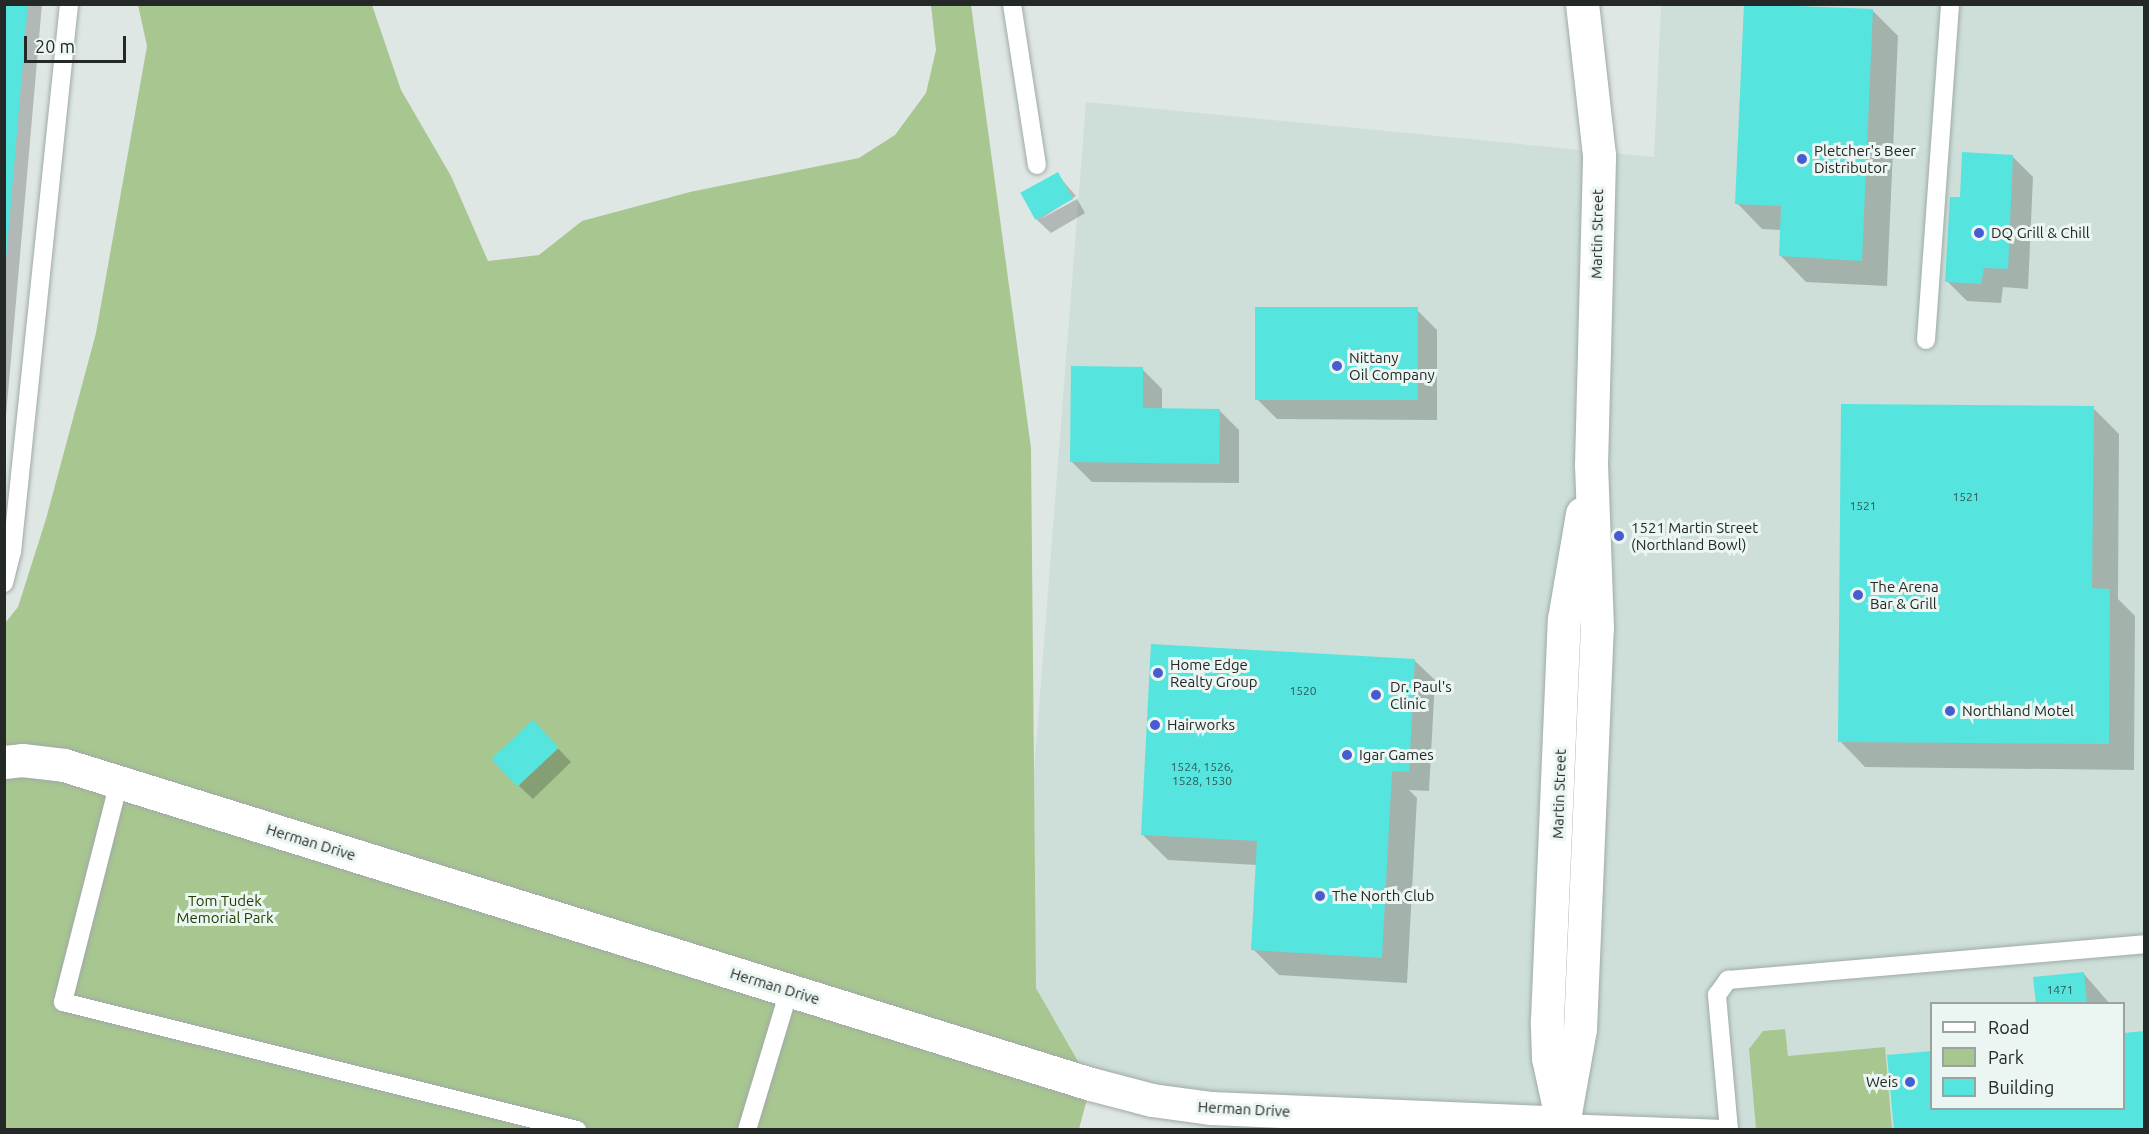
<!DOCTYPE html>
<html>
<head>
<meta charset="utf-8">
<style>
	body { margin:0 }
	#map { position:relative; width:2149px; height:1134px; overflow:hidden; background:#dee7e4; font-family:Ubuntu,sans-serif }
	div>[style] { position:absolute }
	.built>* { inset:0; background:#cddfd8 }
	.green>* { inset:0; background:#a8c690 }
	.shadow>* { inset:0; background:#0003 }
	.building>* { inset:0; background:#56e4de; transform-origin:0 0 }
	.roads { filter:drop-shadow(0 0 2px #a0aaa6) drop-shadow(0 0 2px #a0aaa6) }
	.lane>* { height:18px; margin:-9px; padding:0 9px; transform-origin:9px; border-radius:9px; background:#fff }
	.street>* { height:33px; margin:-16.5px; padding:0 16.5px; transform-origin:16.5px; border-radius:16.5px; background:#fff }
	.secondary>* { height:33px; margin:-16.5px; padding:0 16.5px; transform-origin:16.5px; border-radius:16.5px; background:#fff }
	.dots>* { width:16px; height:16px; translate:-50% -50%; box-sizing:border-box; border:3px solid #ebf5f1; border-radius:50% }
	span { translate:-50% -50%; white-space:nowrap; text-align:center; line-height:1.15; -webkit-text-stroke:6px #ebf5f1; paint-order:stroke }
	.number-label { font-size:12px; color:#305755 }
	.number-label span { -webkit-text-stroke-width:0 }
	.poi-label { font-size:15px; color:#242827 }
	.left { translate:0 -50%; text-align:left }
	.right { translate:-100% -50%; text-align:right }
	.street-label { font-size:15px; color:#242827 }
	.park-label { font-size:15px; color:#1f3a00 }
	.frame { position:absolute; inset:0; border:6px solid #242827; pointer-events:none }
	.legend { position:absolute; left:1930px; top:1002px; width:195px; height:108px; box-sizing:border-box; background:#ebf5f1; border:2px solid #9ba3a0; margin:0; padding:8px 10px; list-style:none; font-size:18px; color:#242827 }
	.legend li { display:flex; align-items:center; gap:12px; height:30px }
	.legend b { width:30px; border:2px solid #9ba3a0 }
	.scale { position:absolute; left:24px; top:36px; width:102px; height:27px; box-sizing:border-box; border:3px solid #242827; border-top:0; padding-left:8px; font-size:18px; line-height:21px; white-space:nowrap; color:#242827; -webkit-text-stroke:4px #ebf5f1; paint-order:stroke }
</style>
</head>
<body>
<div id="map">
	<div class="built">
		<i style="clip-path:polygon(evenodd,1661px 5px,2144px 5px,2144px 1129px,1228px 1129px,1228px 1109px,1091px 1084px,1036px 988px,1032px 797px,1086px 102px,1654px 157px,1661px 5px,1932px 1004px,2124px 1004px,2124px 1108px,1932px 1108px,1932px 1004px)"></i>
	</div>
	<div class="green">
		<i style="clip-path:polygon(138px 5px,372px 5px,401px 90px,451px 176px,488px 261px,539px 255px,582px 221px,690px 192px,859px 158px,895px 135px,926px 93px,936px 50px,931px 5px,971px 5px,1031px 448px,1036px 988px,1091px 1084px,1079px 1129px,5px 1130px,5px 623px,18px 607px,46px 519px,96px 333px,147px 46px)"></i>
		<i style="clip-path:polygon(1785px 1029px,1788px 1056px,1885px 1047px,1892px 1129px,1756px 1129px,1749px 1049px,1763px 1031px)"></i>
	</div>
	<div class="shadow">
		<i style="clip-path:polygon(4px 4px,42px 4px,4px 439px)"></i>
		<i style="clip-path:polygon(1872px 10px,1898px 36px,1887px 286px,1806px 282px,1781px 256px,1782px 230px,1762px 229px,1737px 203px)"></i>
		<i style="clip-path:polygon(2013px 157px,2033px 177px,2028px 289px,2003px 287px,2001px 303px,1967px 301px,1947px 281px)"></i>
		<i style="clip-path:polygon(1057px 174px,1076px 196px,1039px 220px,1077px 199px,1085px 213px,1051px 233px,1037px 220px)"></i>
		<i style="clip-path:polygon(1417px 310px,1437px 330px,1437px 420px,1277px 419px,1257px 399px)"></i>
		<i style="clip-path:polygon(1142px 369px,1162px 389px,1162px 409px,1219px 410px,1239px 430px,1239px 483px,1092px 482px,1072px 462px)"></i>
		<i style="clip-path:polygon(2093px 408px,2119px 434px,2118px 599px,2135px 616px,2134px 770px,1865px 767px,1840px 741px)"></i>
		<i style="clip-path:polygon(1414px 660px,1435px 680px,1429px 791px,1409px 790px,1417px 798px,1407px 983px,1279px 975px,1253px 949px,1257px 865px,1168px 860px,1142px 834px)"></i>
		<i style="clip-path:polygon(546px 736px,571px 762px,533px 799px,519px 786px)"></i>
		<i style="clip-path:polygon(2084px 974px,2110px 1004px,2037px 1004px)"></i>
		<i style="clip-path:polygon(2144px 1033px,2144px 1130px,1895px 1130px,1932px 1108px,2124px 1108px,2124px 1035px)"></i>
	</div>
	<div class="building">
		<i style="clip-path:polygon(4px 4px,28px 4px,6px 260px,4px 260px)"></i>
		<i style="clip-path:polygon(1744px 4px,1873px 9px,1862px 261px,1779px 256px,1781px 206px,1735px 204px)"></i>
		<i style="clip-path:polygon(1962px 152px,2013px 155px,2008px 269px,1984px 268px,1981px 284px,1945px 282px,1950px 197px,1960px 197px)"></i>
		<i style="left:1058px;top:172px;width:31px;height:43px;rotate:61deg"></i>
		<i style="left:1255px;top:307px;width:163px;height:93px"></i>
		<i style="clip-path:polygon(1071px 366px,1143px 367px,1143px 408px,1220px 409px,1219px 464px,1070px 462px)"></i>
		<i style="clip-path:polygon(1841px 404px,2094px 406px,2092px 588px,2110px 589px,2109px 744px,1838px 742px)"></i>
		<i style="clip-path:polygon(1151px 644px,1415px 659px,1409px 772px,1392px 771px,1382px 958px,1251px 950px,1257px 841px,1141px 835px)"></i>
		<i style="left:533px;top:720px;width:38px;height:57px;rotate:47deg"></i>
		<i style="clip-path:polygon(2084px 972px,2087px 1004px,2036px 1004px,2033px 977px)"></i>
		<i style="clip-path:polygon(2144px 1031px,2144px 1130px,1894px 1130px,1887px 1055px,1932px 1051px,1932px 1108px,2124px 1108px,2124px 1033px)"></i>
	</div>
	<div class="roads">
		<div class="lane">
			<i style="left:1012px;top:4px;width:163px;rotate:81.2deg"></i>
			<i style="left:1926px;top:340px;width:337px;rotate:-85.9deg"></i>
			<i style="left:4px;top:583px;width:32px;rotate:-76deg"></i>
			<i style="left:12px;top:552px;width:551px;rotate:-84.06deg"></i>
			<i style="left:119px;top:782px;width:227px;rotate:104.3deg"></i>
			<i style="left:63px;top:1002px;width:530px;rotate:13.98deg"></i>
			<i style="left:1562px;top:1123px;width:167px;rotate:2.1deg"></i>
			<i style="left:747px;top:1130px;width:145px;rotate:-73.2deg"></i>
			<i style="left:1729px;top:1130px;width:136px;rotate:-95.1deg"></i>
			<i style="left:1717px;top:995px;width:19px;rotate:-54deg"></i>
			<i style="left:1728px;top:980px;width:418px;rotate:-4.9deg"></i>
		</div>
		<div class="street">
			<i style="left:4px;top:762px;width:18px;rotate:-6deg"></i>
			<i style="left:22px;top:760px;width:42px;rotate:6.8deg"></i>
			<i style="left:64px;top:765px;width:1075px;rotate:17.26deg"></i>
			<i style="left:1091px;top:1084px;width:63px;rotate:14.7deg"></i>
			<i style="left:1152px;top:1100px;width:60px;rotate:7.7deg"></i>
			<i style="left:1211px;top:1108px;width:351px;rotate:2.4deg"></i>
		</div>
		<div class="secondary">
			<i style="left:1560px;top:1113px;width:56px;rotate:-102.3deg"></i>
			<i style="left:1548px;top:1058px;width:38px;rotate:-92deg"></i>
			<i style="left:1547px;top:1020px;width:401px;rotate:-87.6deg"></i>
			<i style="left:1564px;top:619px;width:107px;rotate:-80.3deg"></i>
			<i style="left:1562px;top:1130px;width:103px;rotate:-79.9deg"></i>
			<i style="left:1580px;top:1029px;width:402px;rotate:-87.6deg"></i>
			<i style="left:1597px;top:627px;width:162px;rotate:-92.1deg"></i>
			<i style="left:1591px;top:465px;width:310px;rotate:-88.5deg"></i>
			<i style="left:1599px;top:155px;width:152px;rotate:-96.4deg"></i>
		</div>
	</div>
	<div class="dots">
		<i style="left:1802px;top:159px;background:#465cd0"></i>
		<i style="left:1979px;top:233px;background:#465cd0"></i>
		<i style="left:1337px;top:366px;background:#465cd0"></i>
		<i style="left:1619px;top:536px;background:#465cd0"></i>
		<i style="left:1858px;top:595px;background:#465cd0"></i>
		<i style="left:1158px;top:673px;background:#465cd0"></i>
		<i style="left:1376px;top:695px;background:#465cd0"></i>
		<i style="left:1950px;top:711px;background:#465cd0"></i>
		<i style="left:1155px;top:725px;background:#465cd0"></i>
		<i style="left:1347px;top:755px;background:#465cd0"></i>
		<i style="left:1320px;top:896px;background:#465cd0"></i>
		<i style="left:1910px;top:1082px;background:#465cd0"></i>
	</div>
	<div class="number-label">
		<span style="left:1966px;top:497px">1521</span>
		<span style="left:1863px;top:506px">1521</span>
		<span style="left:1303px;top:691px">1520</span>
		<span style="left:1202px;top:774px">1524, 1526,<br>1528, 1530</span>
		<span style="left:2060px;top:990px">1471</span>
	</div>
	<div class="poi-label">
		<span class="left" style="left:1814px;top:159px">Pletcher's Beer<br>Distributor</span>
		<span class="left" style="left:1991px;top:233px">DQ Grill &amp; Chill</span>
		<span class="left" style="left:1349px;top:366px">Nittany<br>Oil Company</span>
		<span class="left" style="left:1631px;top:536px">1521 Martin Street<br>(Northland Bowl)</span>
		<span class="left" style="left:1870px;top:595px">The Arena<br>Bar &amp; Grill</span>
		<span class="left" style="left:1170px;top:673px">Home Edge<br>Realty Group</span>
		<span class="left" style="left:1390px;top:695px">Dr. Paul's<br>Clinic</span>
		<span class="left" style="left:1962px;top:711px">Northland Motel</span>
		<span class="left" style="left:1167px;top:725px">Hairworks</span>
		<span class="left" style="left:1359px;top:755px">Igar Games</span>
		<span class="left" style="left:1332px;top:896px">The North Club</span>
		<span class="right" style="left:1898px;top:1082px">Weis</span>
	</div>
	<div class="street-label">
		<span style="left:1597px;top:234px;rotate:-89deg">Martin Street</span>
		<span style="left:1559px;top:794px;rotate:-88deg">Martin Street</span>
		<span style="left:311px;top:842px;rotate:17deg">Herman Drive</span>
		<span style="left:775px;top:986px;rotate:17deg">Herman Drive</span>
		<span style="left:1244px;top:1109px;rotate:3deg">Herman Drive</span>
	</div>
	<div class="park-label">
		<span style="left:225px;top:909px">Tom Tudek<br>Memorial Park</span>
	</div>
	<div class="frame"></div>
	<ul class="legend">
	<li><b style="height:8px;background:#fff"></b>Road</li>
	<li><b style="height:16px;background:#a8c690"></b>Park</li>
	<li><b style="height:16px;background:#56e4de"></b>Building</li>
	</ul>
	<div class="scale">20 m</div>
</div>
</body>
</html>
